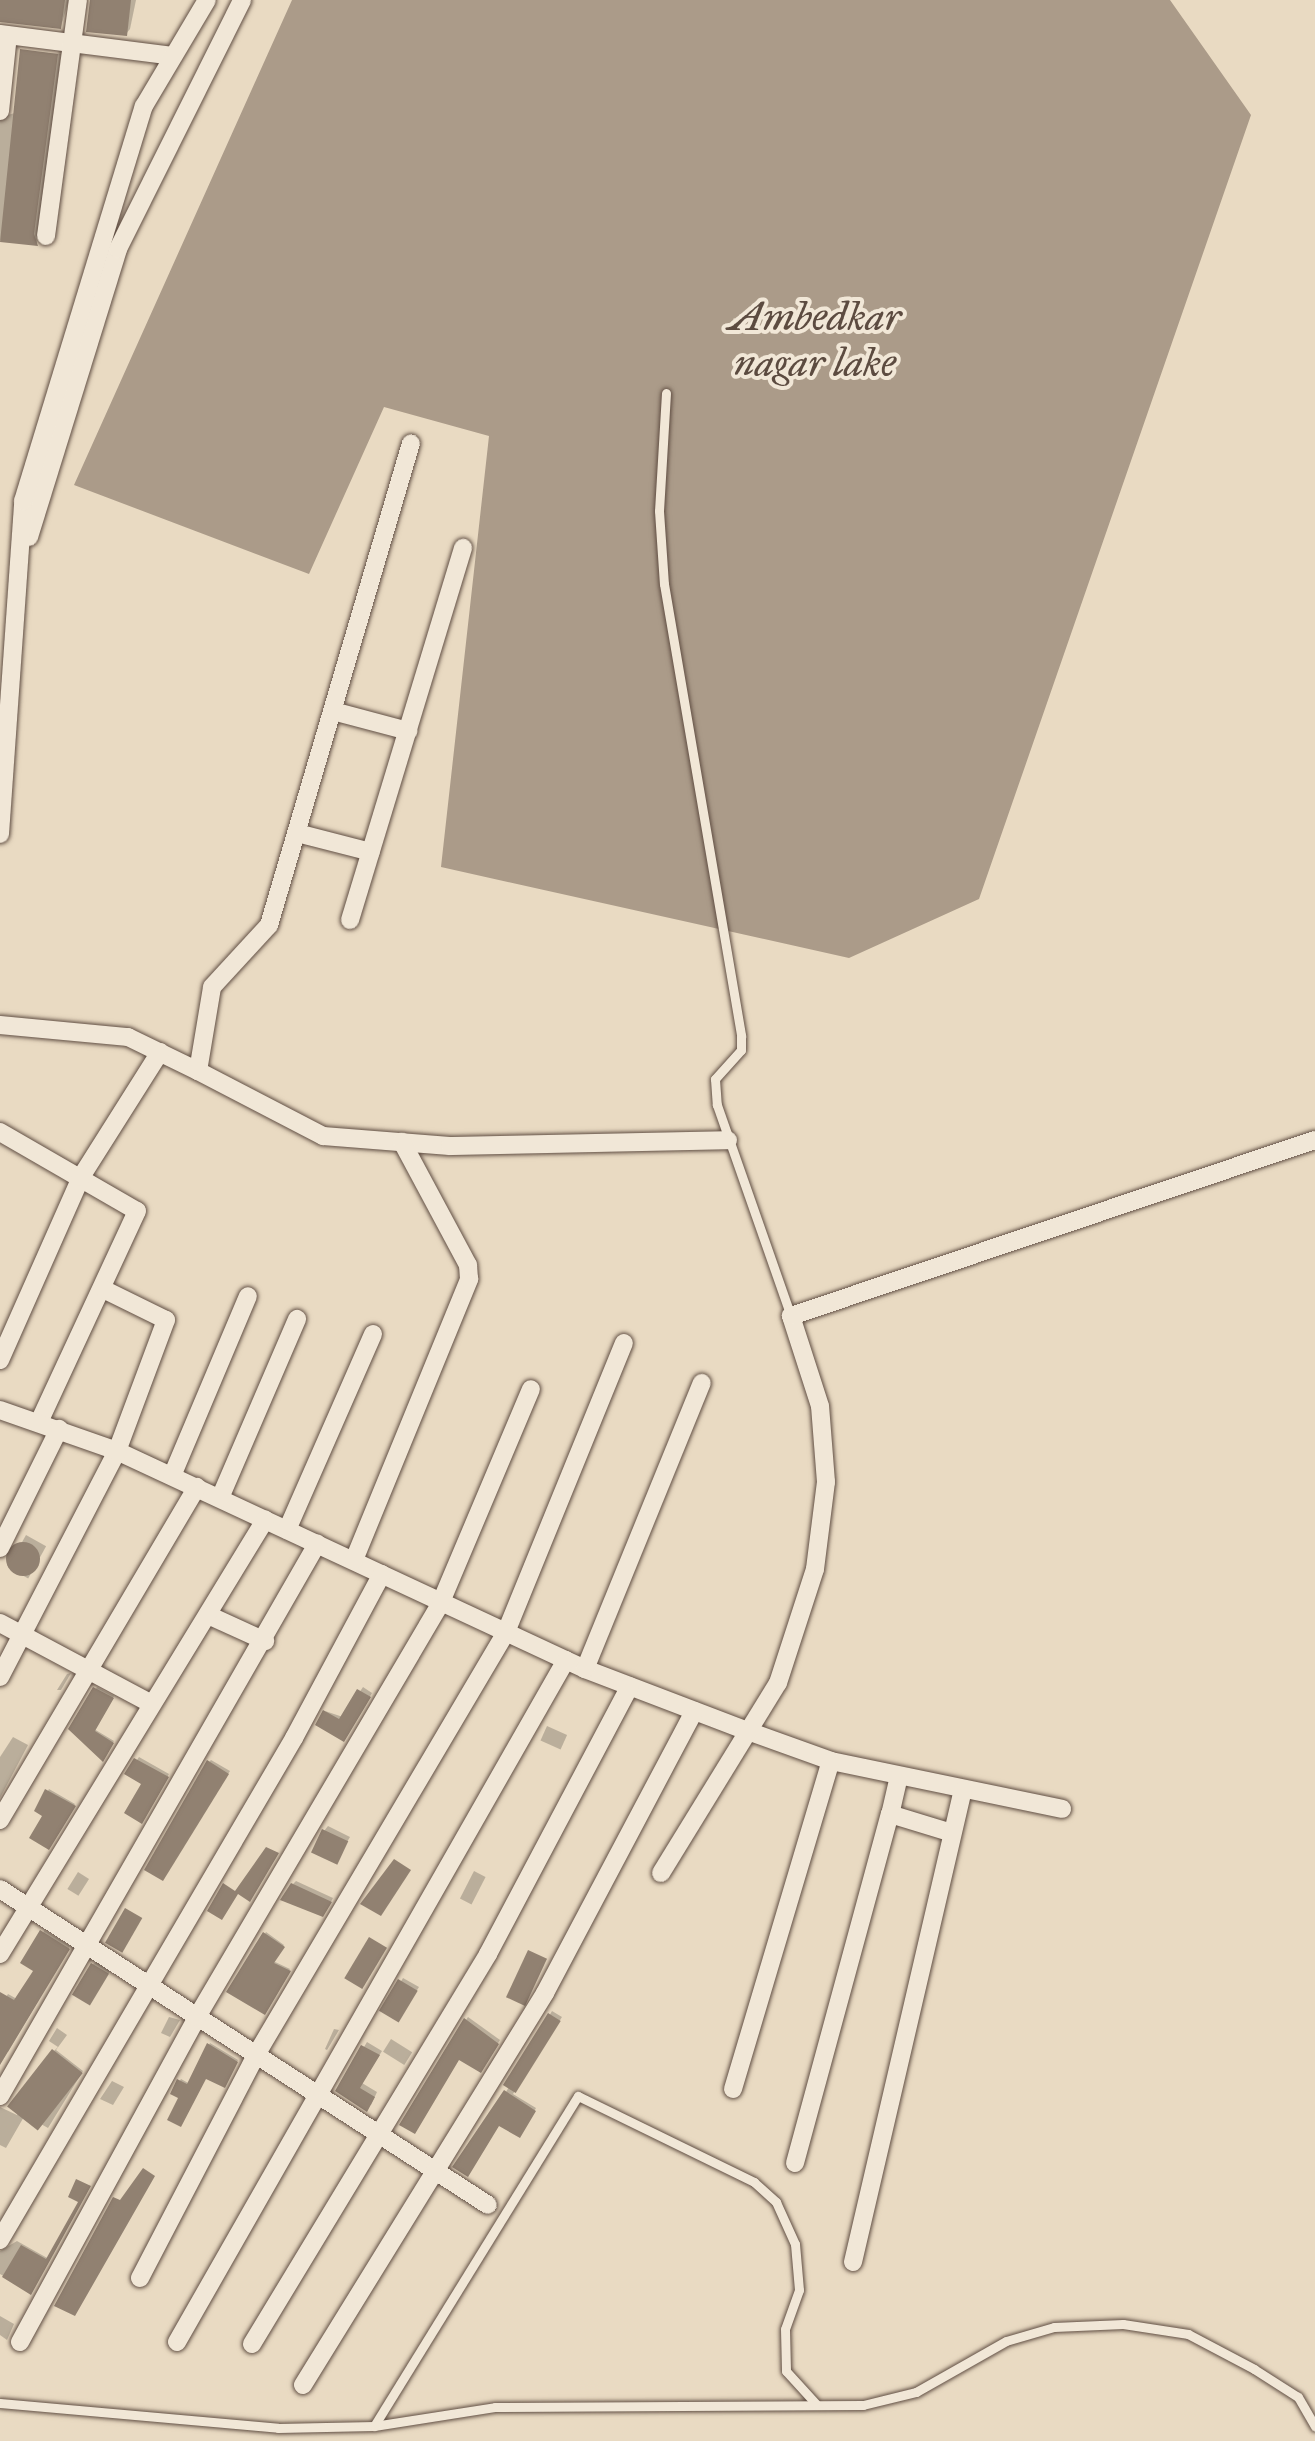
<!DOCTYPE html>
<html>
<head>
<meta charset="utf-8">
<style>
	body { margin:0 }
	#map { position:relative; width:1315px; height:2441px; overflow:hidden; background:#e9dac2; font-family:"IM FELL Great Primer",serif }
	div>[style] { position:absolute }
	.water>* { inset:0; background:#ab9b89 }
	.shadow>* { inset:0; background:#0003; transform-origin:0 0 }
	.building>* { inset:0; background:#918171; transform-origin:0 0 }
	.round { border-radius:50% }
	.roads { filter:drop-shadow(0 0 2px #604e43) drop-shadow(0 0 2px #604e43) }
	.service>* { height:9px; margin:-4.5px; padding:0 4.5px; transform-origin:4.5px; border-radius:4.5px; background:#f1e7d7 }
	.minor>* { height:18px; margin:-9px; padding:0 9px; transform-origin:9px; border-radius:9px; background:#f1e7d7 }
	span { translate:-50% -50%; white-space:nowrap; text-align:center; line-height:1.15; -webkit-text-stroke:8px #f1e7d7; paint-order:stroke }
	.water-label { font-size:40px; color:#5c4b40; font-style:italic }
</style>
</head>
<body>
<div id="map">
	<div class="water">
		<i style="clip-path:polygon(292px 0,1170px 0,1251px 115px,979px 899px,849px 958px,441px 867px,489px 436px,384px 407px,309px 574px,74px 485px)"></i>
	</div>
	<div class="shadow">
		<i style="clip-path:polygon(0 0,69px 0,61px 26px,0 19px)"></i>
		<i style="clip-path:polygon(92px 0,136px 0,130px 29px,126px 34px)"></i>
		<i style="clip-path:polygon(25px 51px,61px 54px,37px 243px,0 240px,0 117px,15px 113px)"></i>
		<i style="left:26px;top:1535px;width:23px;height:37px;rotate:29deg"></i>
		<i style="clip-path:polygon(71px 1673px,61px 1690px,57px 1690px,67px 1674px)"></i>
		<i style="clip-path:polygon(97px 1687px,114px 1696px,94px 1729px,114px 1741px,103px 1758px,72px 1728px)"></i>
		<i style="clip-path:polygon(363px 1687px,372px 1693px,347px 1736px,325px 1711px,343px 1717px)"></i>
		<i style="left:547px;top:1726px;width:22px;height:16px;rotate:24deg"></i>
		<i style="clip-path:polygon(13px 1737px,28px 1745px,0 1798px,0 1757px)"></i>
		<i style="clip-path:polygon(139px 1757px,169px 1774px,144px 1818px,145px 1783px,128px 1773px)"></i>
		<i style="clip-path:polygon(211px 1760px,230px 1771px,165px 1875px,209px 1762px)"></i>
		<i style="clip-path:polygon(49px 1789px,75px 1804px,48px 1847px,45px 1816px,37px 1810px)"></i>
		<i style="clip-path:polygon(328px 1826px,350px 1837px,336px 1861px,324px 1831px)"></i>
		<i style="left:474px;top:1871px;width:13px;height:31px;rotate:27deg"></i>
		<i style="left:78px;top:1872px;width:13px;height:20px;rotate:32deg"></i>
		<i style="clip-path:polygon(296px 1881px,333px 1898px,326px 1911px,293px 1884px)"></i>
		<i style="clip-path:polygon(44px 1930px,70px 1946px,8px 2052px,0 2047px,0 2006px,8px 1994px,17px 1999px,36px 1970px)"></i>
		<i style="clip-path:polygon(266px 1932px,284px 1945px,273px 1961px,290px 1969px,265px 2011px,230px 1991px)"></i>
		<i style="clip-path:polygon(96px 1962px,110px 1971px,92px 1999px,93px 1964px)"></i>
		<i style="clip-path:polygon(403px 1978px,419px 1987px,401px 2015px,384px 2010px)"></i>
		<i style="clip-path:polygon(552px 2011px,562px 2017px,513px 2094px,536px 2108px,521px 2134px,506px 2092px)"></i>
		<i style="clip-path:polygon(169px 2017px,180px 2020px,170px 2037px,161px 2033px)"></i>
		<i style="clip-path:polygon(468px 2017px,500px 2040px,483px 2067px,466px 2020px)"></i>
		<i style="clip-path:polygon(57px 2028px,67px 2035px,56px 2050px,83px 2071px,48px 2128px,25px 2115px,6px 2148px,0 2145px,0 2107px,17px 2115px,54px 2051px,58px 2047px,49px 2041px)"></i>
		<i style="clip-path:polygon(334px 2029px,339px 2030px,327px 2050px,325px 2049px)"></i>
		<i style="left:391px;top:2039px;width:25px;height:15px;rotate:32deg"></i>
		<i style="clip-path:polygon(367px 2042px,382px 2051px,362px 2083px,377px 2092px,371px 2105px,338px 2090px)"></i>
		<i style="clip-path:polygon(210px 2043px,238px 2060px,226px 2084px,206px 2076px,181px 2096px,173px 2092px,181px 2079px,190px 2084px)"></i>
		<i style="clip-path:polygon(112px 2081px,124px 2087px,113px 2105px,100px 2099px)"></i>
		<i style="clip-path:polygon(17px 2241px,49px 2259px,31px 2292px,0 2274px,0 2251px)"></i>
		<i style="clip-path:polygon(0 2316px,14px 2324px,7px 2340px,0 2335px)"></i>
	</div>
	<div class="building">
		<i style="clip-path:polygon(0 0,65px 0,61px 29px,0 22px)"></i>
		<i style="clip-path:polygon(90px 0,131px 0,127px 36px,86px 32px)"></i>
		<i style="clip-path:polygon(20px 49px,58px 54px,34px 234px,38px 246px,0 242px)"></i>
		<i class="round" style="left:6px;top:1542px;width:34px;height:34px"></i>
		<i style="clip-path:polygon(93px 1687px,114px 1698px,95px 1731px,114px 1743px,103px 1762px,68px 1729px)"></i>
		<i style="clip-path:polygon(357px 1689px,371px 1697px,344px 1742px,315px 1725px,323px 1710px,339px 1719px)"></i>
		<i style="clip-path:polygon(134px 1758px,169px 1777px,142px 1824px,124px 1813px,141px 1784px,124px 1774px)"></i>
		<i style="clip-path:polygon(207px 1760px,229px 1774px,163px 1881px,144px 1870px)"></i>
		<i style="clip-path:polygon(45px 1789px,76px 1806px,49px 1850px,29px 1838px,42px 1816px,34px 1811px)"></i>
		<i style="left:322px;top:1829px;width:29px;height:26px;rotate:25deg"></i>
		<i style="clip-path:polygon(266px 1847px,279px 1853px,250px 1902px,238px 1894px,222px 1920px,207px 1911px,223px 1883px,235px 1891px)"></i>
		<i style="clip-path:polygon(394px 1859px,411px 1870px,381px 1916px,360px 1904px)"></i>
		<i style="clip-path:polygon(291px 1883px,332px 1902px,323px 1917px,280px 1900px)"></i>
		<i style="left:125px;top:1908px;width:20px;height:40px;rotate:30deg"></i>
		<i style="clip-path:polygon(40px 1930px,70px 1949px,0 2065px,0 1992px,14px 2000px,33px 1971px,20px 1963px)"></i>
		<i style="clip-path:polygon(263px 1932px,285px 1947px,274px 1963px,291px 1971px,265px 2015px,226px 1992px)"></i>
		<i style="left:369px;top:1937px;width:21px;height:48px;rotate:31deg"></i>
		<i style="left:528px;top:1950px;width:21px;height:52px;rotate:25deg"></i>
		<i style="left:91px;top:1963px;width:21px;height:37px;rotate:31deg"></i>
		<i style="left:398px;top:1979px;width:23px;height:37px;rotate:31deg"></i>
		<i style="left:548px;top:2013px;width:15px;height:85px;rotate:32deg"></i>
		<i style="clip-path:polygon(464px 2018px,499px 2044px,481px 2073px,459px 2060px,415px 2134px,399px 2125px)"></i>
		<i style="clip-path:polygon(207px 2043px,238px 2062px,225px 2088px,206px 2079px,181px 2127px,167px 2120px,178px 2098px,170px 2094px,177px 2079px,187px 2084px)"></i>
		<i style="clip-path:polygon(361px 2045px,380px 2055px,360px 2088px,375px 2097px,367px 2112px,335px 2091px)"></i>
		<i style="left:52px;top:2049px;width:39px;height:73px;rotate:38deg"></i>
		<i style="clip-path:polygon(504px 2090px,536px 2111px,520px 2138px,499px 2126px,468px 2177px,452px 2167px)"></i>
		<i style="clip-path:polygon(143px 2168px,155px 2176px,75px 2316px,54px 2306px,113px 2197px,120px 2200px)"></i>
		<i style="clip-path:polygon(76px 2179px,91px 2186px,31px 2295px,2px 2277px,21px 2245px,46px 2259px,78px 2202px,68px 2197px)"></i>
	</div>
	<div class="roads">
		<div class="service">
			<i style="left:666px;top:393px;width:118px;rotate:93.4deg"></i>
			<i style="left:659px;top:511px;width:73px;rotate:86.1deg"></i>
			<i style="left:664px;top:584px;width:459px;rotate:80.3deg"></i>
			<i style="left:741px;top:1036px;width:14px;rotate:90deg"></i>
			<i style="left:741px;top:1050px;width:39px;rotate:132deg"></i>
			<i style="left:715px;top:1079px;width:26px;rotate:86deg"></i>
			<i style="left:717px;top:1105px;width:224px;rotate:70.7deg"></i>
			<i style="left:0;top:2403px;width:279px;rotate:5.1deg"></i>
			<i style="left:278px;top:2428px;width:96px;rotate:-1.2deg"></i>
			<i style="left:374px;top:2426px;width:122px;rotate:-8.9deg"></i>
			<i style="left:495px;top:2407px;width:368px;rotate:-0.3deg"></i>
			<i style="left:863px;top:2405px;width:55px;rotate:-13.8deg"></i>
			<i style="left:916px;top:2392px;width:103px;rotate:-29.5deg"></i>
			<i style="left:1006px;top:2341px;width:50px;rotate:-16.3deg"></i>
			<i style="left:1054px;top:2327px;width:69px;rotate:-2.5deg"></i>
			<i style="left:1123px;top:2324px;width:66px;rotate:8.7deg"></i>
			<i style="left:1188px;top:2334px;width:75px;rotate:27.9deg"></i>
			<i style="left:1254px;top:2369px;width:52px;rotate:32.5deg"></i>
			<i style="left:1298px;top:2397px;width:34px;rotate:60deg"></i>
			<i style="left:374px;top:2426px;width:388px;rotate:-58.3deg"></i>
			<i style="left:578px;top:2096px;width:196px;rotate:26deg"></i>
			<i style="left:754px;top:2182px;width:30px;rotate:42deg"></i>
			<i style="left:776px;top:2202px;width:46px;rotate:65.7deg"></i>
			<i style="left:795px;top:2244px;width:46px;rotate:85deg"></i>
			<i style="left:799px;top:2290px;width:41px;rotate:109.7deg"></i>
			<i style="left:785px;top:2329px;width:42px;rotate:88.6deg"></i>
			<i style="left:786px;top:2371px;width:46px;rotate:47.6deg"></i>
		</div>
		<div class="minor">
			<i style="left:0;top:34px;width:174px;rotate:7.2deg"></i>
			<i style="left:0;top:111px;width:76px;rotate:-84deg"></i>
			<i style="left:46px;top:236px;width:238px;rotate:-82.3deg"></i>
			<i style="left:29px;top:537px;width:301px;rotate:-72.8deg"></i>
			<i style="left:118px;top:249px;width:278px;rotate:-63.5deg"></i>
			<i style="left:333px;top:711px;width:78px;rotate:14.9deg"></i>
			<i style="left:297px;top:833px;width:76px;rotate:14.4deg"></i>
			<i style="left:0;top:834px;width:334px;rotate:-86deg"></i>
			<i style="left:23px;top:501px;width:413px;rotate:-73deg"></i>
			<i style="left:144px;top:106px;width:123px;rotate:-59.3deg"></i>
			<i style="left:350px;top:920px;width:389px;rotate:-73.1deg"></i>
			<i style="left:0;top:1025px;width:129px;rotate:5.4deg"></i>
			<i style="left:128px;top:1037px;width:78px;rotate:25.9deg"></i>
			<i style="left:198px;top:1071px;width:85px;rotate:-80.5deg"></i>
			<i style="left:212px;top:987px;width:84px;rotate:-47.4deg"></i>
			<i style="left:269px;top:925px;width:502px;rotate:-73.58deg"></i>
			<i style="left:198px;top:1071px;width:141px;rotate:27.5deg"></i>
			<i style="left:323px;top:1136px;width:127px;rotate:4.5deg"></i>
			<i style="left:450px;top:1146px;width:278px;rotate:-1.2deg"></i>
			<i style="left:0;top:1132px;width:158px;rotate:30deg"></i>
			<i style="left:137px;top:1211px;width:233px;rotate:114.9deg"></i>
			<i style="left:0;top:1360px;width:200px;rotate:-66.1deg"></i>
			<i style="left:81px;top:1177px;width:148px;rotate:-57.7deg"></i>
			<i style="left:0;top:1410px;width:124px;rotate:19.3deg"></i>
			<i style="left:117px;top:1451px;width:516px;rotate:24.98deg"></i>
			<i style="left:585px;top:1669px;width:171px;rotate:20.9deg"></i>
			<i style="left:745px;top:1730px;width:91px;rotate:19.8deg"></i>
			<i style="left:831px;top:1761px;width:236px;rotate:11.7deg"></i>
			<i style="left:172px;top:1476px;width:195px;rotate:-67.1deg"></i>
			<i style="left:220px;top:1498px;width:195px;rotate:-66.7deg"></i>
			<i style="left:287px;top:1530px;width:214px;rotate:-66.3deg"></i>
			<i style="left:0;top:1548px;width:133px;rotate:-63.6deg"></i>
			<i style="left:354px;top:1560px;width:304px;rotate:-67.7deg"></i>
			<i style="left:469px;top:1279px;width:14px;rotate:-94deg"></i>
			<i style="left:468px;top:1265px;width:140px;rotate:-118.2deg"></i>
			<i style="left:208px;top:1615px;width:63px;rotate:24.5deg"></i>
			<i style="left:0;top:1623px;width:172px;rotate:28.1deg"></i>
			<i style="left:585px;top:1669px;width:309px;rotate:-67.8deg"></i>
			<i style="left:0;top:1677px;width:254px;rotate:-62.6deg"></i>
			<i style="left:117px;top:1451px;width:140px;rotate:-69.5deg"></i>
			<i style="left:166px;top:1320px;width:68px;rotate:-153.8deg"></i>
			<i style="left:899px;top:1776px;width:39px;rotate:103deg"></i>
			<i style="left:890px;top:1814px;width:65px;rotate:17deg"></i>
			<i style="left:0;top:1820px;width:387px;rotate:-59.4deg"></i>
			<i style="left:661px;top:1873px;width:223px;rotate:-58.4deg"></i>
			<i style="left:778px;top:1683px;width:120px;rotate:-72deg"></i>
			<i style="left:815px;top:1569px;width:88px;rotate:-82.8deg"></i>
			<i style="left:826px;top:1482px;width:76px;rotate:-94.5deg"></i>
			<i style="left:820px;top:1406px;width:95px;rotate:-107.9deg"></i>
			<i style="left:791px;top:1316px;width:553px;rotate:-18.57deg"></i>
			<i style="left:0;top:1889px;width:581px;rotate:32.92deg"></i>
			<i style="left:0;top:1954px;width:509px;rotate:-58.59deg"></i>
			<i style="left:733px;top:2089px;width:342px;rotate:-73.4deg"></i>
			<i style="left:0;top:2096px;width:637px;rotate:-60.13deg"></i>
			<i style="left:795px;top:2163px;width:362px;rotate:-74.8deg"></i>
			<i style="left:0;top:2240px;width:582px;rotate:-59.64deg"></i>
			<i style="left:294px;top:1738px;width:186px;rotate:-61.8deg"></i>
			<i style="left:853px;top:2262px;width:484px;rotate:-76.9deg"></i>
			<i style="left:140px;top:2278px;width:251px;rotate:-62.5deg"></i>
			<i style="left:256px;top:2055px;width:491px;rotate:-59.4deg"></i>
			<i style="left:506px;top:1632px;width:312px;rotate:-67.8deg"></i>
			<i style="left:20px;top:2342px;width:370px;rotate:-61.4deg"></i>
			<i style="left:197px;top:2017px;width:481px;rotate:-59.5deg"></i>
			<i style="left:441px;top:1602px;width:231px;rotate:-67.1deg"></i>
			<i style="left:177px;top:2342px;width:785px;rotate:-60.3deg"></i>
			<i style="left:252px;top:2344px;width:456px;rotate:-58.8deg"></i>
			<i style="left:488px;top:1954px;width:303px;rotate:-62.1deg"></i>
			<i style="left:303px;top:2385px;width:461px;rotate:-58.3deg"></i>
			<i style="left:545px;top:1993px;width:319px;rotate:-62.1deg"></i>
		</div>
	</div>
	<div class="water-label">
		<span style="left:815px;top:340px">Ambedkar<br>nagar lake</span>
	</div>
</div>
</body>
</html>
